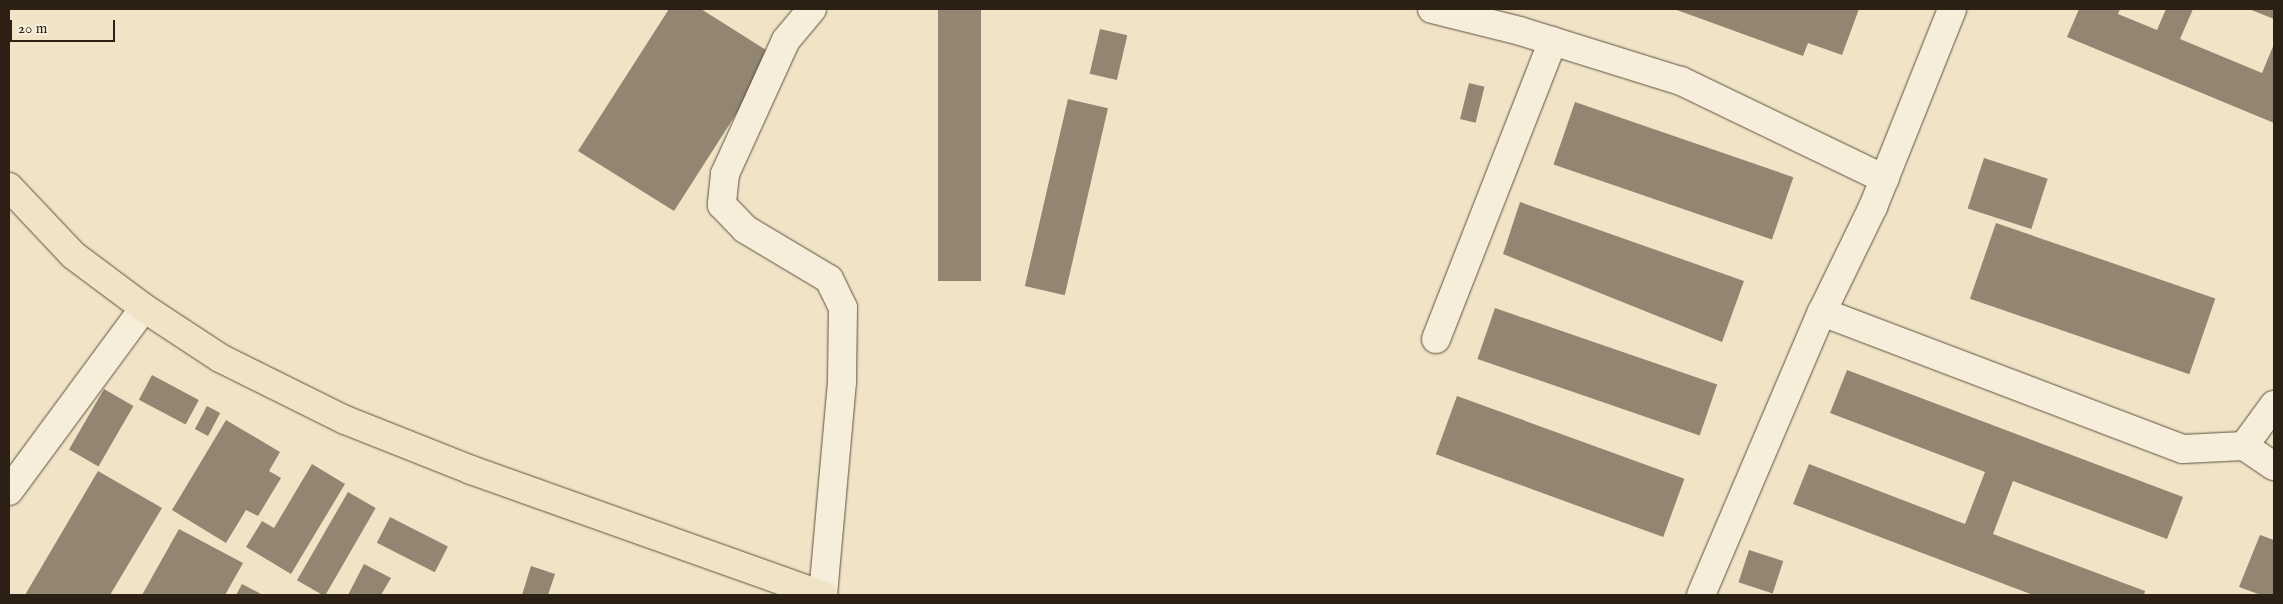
<!DOCTYPE html>
<html>
<head>
<meta charset="utf-8">
<style>
	body { margin:0 }
	#map { position:relative; width:2283px; height:604px; overflow:hidden; background:#f1e4c6; font-family:"IM FELL English",serif }
	div>[style] { position:absolute }
	.building>* { inset:0; background:#928571; transform-origin:0 0 }
	.roads { filter:drop-shadow(0 0 1px #5d5040) drop-shadow(0 0 1px #5d5040) }
	.minor>* { height:28px; margin:-14px; padding:0 14px; transform-origin:14px; border-radius:14px; background:#f6edda }
	.major>* { height:28px; margin:-14px; padding:0 14px; transform-origin:14px; border-radius:14px; background:#f1e4c6 }
	span { translate:-50% -50%; white-space:nowrap; text-align:center; line-height:1.15; -webkit-text-stroke:5px #f6edda; paint-order:stroke }
	.frame { position:absolute; inset:0; border:10px solid #2c1f14; pointer-events:none }
	.scale { position:absolute; left:10px; top:20px; width:105px; height:22px; box-sizing:border-box; border:2px solid #2c1f14; border-top:0; padding-left:6px; font-size:15px; line-height:18px; white-space:nowrap; color:#2c1f14; -webkit-text-stroke:4px #f6edda; paint-order:stroke }
</style>
</head>
<body>
<div id="map">
	<div class="building">
		<i style="clip-path:polygon(669px 9px,701px 9px,774px 55px,674px 211px,578px 151px)"></i>
		<i style="left:938px;top:9px;width:43px;height:272px"></i>
		<i style="clip-path:polygon(1674px 9px,1859px 9px,1842px 55px,1808px 43px,1803px 56px)"></i>
		<i style="clip-path:polygon(2079px 9px,2120px 9px,2118px 14px,2157px 30px,2166px 9px,2193px 9px,2180px 39px,2262px 73px,2274px 44px,2274px 123px,2067px 37px)"></i>
		<i style="clip-path:polygon(2249px 9px,2274px 9px,2274px 19px)"></i>
		<i style="left:1100px;top:29px;width:28px;height:46px;rotate:13deg"></i>
		<i style="left:1469px;top:83px;width:16px;height:37px;rotate:14deg"></i>
		<i style="left:1068px;top:99px;width:41px;height:192px;rotate:13deg"></i>
		<i style="left:1575px;top:102px;width:231px;height:66px;rotate:19deg"></i>
		<i style="left:1984px;top:158px;width:67px;height:53px;rotate:18deg"></i>
		<i style="clip-path:polygon(1520px 202px,1744px 281px,1722px 342px,1503px 254px)"></i>
		<i style="left:1996px;top:223px;width:232px;height:80px;rotate:19deg"></i>
		<i style="left:1495px;top:308px;width:235px;height:54px;rotate:19deg"></i>
		<i style="clip-path:polygon(1847px 370px,2183px 497px,2167px 539px,2013px 481px,1993px 534px,2145px 591px,2144px 595px,2033px 595px,1793px 504px,1809px 464px,1965px 524px,1985px 472px,1830px 413px)"></i>
		<i style="left:152px;top:375px;width:53px;height:28px;rotate:28deg"></i>
		<i style="left:104px;top:389px;width:34px;height:70px;rotate:30deg"></i>
		<i style="left:1457px;top:396px;width:242px;height:62px;rotate:20deg"></i>
		<i style="left:207px;top:406px;width:15px;height:26px;rotate:28deg"></i>
		<i style="clip-path:polygon(226px 420px,280px 452px,269px 471px,281px 478px,258px 516px,246px 510px,226px 543px,172px 510px)"></i>
		<i style="clip-path:polygon(312px 464px,345px 484px,291px 574px,246px 547px,262px 521px,274px 528px)"></i>
		<i style="clip-path:polygon(98px 471px,162px 508px,110px 595px,25px 595px)"></i>
		<i style="left:348px;top:492px;width:32px;height:102px;rotate:30deg"></i>
		<i style="left:390px;top:517px;width:65px;height:29px;rotate:27deg"></i>
		<i style="clip-path:polygon(179px 529px,243px 563px,225px 595px,142px 595px)"></i>
		<i style="clip-path:polygon(2260px 535px,2274px 540px,2274px 595px,2261px 595px,2239px 587px)"></i>
		<i style="left:1749px;top:550px;width:36px;height:34px;rotate:18deg"></i>
		<i style="clip-path:polygon(364px 564px,391px 578px,381px 595px,348px 595px)"></i>
		<i style="clip-path:polygon(531px 566px,555px 574px,548px 595px,522px 595px)"></i>
		<i style="clip-path:polygon(242px 584px,263px 595px,236px 595px)"></i>
	</div>
	<div class="roads">
		<div class="minor">
			<i style="left:812px;top:9px;width:40px;rotate:130deg"></i>
			<i style="left:786px;top:40px;width:147px;rotate:114.5deg"></i>
			<i style="left:725px;top:174px;width:31px;rotate:96deg"></i>
			<i style="left:722px;top:205px;width:33px;rotate:46deg"></i>
			<i style="left:745px;top:229px;width:98px;rotate:30.8deg"></i>
			<i style="left:829px;top:279px;width:32px;rotate:64deg"></i>
			<i style="left:843px;top:308px;width:74px;rotate:90.8deg"></i>
			<i style="left:842px;top:382px;width:214px;rotate:95.1deg"></i>
			<i style="left:1432px;top:9px;width:91px;rotate:14deg"></i>
			<i style="left:1520px;top:31px;width:169px;rotate:17.3deg"></i>
			<i style="left:1681px;top:81px;width:226px;rotate:25.7deg"></i>
			<i style="left:1822px;top:312px;width:386px;rotate:20.8deg"></i>
			<i style="left:2183px;top:449px;width:61px;rotate:-2.8deg"></i>
			<i style="left:2244px;top:446px;width:51px;rotate:-53.8deg"></i>
			<i style="left:1436px;top:339px;width:320px;rotate:-68.6deg"></i>
			<i style="left:2244px;top:446px;width:36px;rotate:34deg"></i>
			<i style="left:9px;top:491px;width:227px;rotate:-53.6deg"></i>
			<i style="left:1701px;top:595px;width:308px;rotate:-66.9deg"></i>
			<i style="left:1822px;top:312px;width:117px;rotate:-64.1deg"></i>
			<i style="left:1873px;top:207px;width:213px;rotate:-68.2deg"></i>
		</div>
		<div class="major">
			<i style="left:9px;top:187px;width:93px;rotate:46.7deg"></i>
			<i style="left:73px;top:255px;width:89px;rotate:36.7deg"></i>
			<i style="left:144px;top:308px;width:91px;rotate:33.3deg"></i>
			<i style="left:220px;top:358px;width:140px;rotate:26.4deg"></i>
			<i style="left:345px;top:420px;width:136px;rotate:21.6deg"></i>
			<i style="left:471px;top:470px;width:374px;rotate:19.6deg"></i>
		</div>
	</div>
	<div class="frame"></div>
	<div class="scale">20 m</div>
</div>
</body>
</html>
